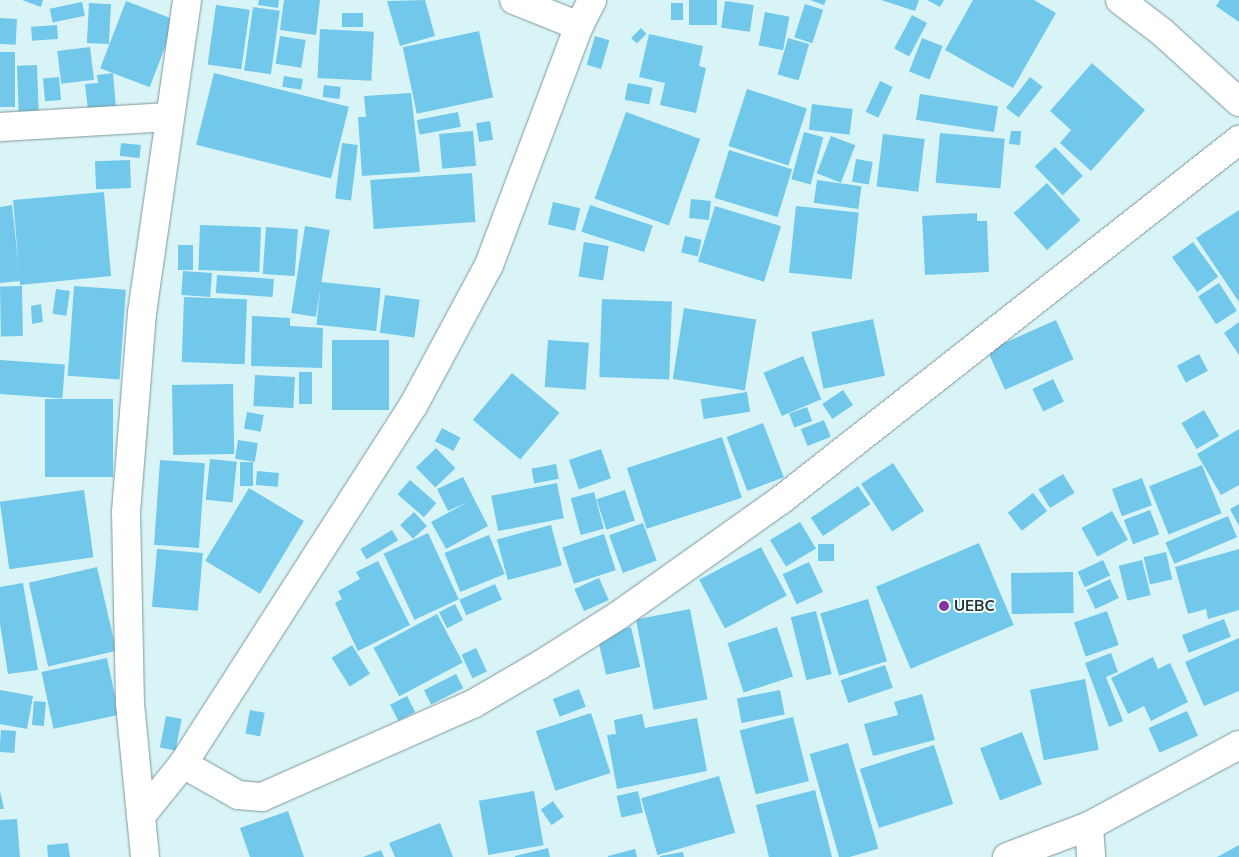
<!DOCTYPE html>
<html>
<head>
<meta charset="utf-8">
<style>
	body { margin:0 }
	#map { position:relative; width:1239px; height:857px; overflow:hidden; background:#d9f4f7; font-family:Mulish,sans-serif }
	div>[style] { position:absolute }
	.building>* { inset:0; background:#72c8ea; transform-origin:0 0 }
	.roads { filter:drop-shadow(0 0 1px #7f979a) drop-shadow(0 0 1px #7f979a) }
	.minor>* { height:28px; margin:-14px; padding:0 14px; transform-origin:14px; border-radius:14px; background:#fff }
	.dots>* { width:14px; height:14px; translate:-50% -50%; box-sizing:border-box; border:2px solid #f3feff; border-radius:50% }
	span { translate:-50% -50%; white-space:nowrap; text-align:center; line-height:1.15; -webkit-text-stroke:4px #f3feff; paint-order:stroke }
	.poi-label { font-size:15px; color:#263132; font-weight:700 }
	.left { translate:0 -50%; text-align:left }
</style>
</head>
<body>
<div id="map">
	<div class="building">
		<i style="clip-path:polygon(22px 0,43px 0,41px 7px)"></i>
		<i style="clip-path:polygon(259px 0,279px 0,278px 8px,258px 5px)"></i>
		<i style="clip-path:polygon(284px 0,320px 0,316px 35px,280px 30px)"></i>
		<i style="clip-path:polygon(425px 0,435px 36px,400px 46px,387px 1px)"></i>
		<i style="left:689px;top:0;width:28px;height:25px"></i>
		<i style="clip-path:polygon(810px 0,826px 0,824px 5px)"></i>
		<i style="clip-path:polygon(881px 0,919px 0,915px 11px)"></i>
		<i style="clip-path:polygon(927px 0,944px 0,940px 7px)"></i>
		<i style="clip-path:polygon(973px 0,1034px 0,1056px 13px,1013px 88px,945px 50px)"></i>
		<i style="clip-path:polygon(1220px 0,1239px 0,1239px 22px,1216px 6px)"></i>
		<i style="left:126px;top:1px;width:53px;height:72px;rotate:21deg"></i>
		<i style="left:725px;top:1px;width:29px;height:27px;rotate:8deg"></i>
		<i style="left:82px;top:2px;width:14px;height:33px;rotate:78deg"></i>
		<i style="left:89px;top:3px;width:22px;height:40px;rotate:3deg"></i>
		<i style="left:671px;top:3px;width:12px;height:17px"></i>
		<i style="left:805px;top:4px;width:19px;height:35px;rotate:18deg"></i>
		<i style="left:216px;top:5px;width:34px;height:60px;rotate:8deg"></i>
		<i style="left:253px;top:7px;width:27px;height:64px;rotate:8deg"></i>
		<i style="left:765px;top:12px;width:25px;height:34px;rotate:11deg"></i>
		<i style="left:342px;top:13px;width:21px;height:14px"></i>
		<i style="left:912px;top:15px;width:17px;height:38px;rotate:28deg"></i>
		<i style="left:0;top:18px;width:17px;height:26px;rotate:3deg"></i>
		<i style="left:57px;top:25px;width:14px;height:26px;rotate:86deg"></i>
		<i style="left:641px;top:28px;width:8px;height:14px;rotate:45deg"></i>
		<i style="left:320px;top:29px;width:54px;height:49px;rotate:3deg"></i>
		<i style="left:479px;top:31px;width:68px;height:78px;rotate:78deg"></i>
		<i style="clip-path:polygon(649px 34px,703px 46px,699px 66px,706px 68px,696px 113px,660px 105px,665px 83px,639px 77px)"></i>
		<i style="left:280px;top:36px;width:26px;height:28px;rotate:9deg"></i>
		<i style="left:595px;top:36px;width:15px;height:30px;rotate:16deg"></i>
		<i style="left:788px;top:38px;width:22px;height:38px;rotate:16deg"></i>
		<i style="left:922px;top:38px;width:22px;height:36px;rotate:21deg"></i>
		<i style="left:90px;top:47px;width:33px;height:33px;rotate:83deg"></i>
		<i style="left:0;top:52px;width:15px;height:55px"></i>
		<i style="clip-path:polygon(1092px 63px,1145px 110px,1091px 171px,1060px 143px,1071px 130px,1050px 111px)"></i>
		<i style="left:37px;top:65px;width:52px;height:20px;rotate:88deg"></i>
		<i style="clip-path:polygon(113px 73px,116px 107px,88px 110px,85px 84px,98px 83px,97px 75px)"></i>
		<i style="left:214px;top:73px;width:139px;height:74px;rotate:14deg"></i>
		<i style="left:284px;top:76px;width:19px;height:11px;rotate:9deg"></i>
		<i style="left:59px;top:77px;width:23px;height:16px;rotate:85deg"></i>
		<i style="left:1030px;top:77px;width:16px;height:39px;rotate:38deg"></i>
		<i style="left:880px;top:81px;width:14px;height:34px;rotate:25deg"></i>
		<i style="left:628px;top:83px;width:25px;height:17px;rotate:11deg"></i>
		<i style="left:324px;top:85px;width:17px;height:12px;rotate:7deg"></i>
		<i style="left:747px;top:89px;width:63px;height:60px;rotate:18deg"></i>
		<i style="clip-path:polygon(411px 93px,420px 172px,362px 176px,358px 117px,366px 117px,364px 96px)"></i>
		<i style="left:920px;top:94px;width:79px;height:26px;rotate:9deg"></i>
		<i style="left:812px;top:104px;width:41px;height:26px;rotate:7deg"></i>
		<i style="left:458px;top:112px;width:15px;height:42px;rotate:79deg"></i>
		<i style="left:626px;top:112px;width:79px;height:92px;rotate:20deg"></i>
		<i style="left:490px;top:121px;width:19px;height:14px;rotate:81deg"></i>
		<i style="left:473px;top:131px;width:35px;height:34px;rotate:85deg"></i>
		<i style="clip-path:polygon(1011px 131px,1021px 131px,1020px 145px,1009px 144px)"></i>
		<i style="left:804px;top:132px;width:20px;height:49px;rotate:15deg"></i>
		<i style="left:940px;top:133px;width:65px;height:50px;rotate:5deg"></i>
		<i style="left:883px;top:134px;width:42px;height:53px;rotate:7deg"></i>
		<i style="left:831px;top:136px;width:26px;height:40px;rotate:21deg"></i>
		<i style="left:121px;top:143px;width:20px;height:13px;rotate:6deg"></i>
		<i style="left:342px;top:143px;width:16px;height:56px;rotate:7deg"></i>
		<i style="left:1055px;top:147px;width:40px;height:28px;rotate:46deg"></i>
		<i style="left:729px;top:150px;width:66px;height:50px;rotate:17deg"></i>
		<i style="left:856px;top:159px;width:17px;height:23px;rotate:10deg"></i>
		<i style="left:130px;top:160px;width:28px;height:35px;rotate:88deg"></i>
		<i style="left:472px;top:173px;width:49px;height:102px;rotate:86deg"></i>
		<i style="left:817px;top:180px;width:45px;height:23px;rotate:8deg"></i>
		<i style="left:1047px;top:183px;width:50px;height:45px;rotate:48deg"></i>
		<i style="clip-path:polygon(104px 192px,111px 276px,20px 285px,20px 281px,0 283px,0 207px,12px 205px,19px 270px,13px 200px)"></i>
		<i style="left:691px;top:199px;width:20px;height:19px;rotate:6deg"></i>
		<i style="left:553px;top:202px;width:28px;height:23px;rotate:13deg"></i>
		<i style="left:590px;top:205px;width:66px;height:28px;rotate:18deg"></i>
		<i style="left:715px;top:206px;width:69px;height:58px;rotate:17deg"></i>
		<i style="left:796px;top:206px;width:63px;height:67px;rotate:6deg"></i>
		<i style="clip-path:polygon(1239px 210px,1239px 302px,1196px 238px)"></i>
		<i style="clip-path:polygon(977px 213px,977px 221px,987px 221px,989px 272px,925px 275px,922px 216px)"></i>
		<i style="left:200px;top:225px;width:61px;height:45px;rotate:2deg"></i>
		<i style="left:305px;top:226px;width:25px;height:88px;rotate:9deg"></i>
		<i style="left:266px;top:227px;width:32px;height:47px;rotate:4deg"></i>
		<i style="left:685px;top:236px;width:17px;height:17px;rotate:13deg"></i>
		<i style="left:584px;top:242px;width:25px;height:35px;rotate:9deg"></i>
		<i style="left:1193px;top:242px;width:43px;height:26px;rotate:54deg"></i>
		<i style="left:178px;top:245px;width:15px;height:25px"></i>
		<i style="left:183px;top:271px;width:29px;height:24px;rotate:4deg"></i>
		<i style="left:217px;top:275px;width:57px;height:18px;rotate:4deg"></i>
		<i style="left:321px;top:282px;width:60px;height:43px;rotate:6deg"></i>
		<i style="left:1219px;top:283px;width:33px;height:25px;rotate:57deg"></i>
		<i style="left:22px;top:286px;width:50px;height:22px;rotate:89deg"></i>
		<i style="left:74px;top:286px;width:52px;height:90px;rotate:4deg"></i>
		<i style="left:56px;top:289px;width:14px;height:25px;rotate:8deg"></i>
		<i style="left:385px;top:295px;width:35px;height:38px;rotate:8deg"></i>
		<i style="left:184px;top:297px;width:63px;height:65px;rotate:2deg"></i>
		<i style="left:602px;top:299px;width:70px;height:78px;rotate:2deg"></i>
		<i style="clip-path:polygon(41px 304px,43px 322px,32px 324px,31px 306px)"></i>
		<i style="left:684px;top:308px;width:73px;height:72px;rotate:9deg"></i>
		<i style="clip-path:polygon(252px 316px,290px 318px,290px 326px,323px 328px,322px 368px,251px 366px)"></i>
		<i style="left:873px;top:319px;width:58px;height:63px;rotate:78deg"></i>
		<i style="left:1056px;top:320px;width:43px;height:75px;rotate:66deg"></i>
		<i style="clip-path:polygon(1239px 322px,1239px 355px,1224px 333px)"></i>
		<i style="left:332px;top:340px;width:57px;height:70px"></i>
		<i style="left:548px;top:340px;width:41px;height:47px;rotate:4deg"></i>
		<i style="left:1199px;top:354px;width:19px;height:25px;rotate:62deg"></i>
		<i style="left:803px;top:356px;width:47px;height:43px;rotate:67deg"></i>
		<i style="left:0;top:360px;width:65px;height:34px;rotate:4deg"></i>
		<i style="left:299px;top:372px;width:13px;height:32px"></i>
		<i style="left:512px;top:373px;width:62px;height:61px;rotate:40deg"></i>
		<i style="left:255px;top:375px;width:40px;height:31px;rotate:3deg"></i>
		<i style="left:1053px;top:379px;width:25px;height:23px;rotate:64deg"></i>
		<i style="left:233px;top:384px;width:70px;height:61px;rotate:89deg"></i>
		<i style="left:843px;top:390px;width:18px;height:25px;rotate:56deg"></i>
		<i style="left:747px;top:392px;width:20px;height:47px;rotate:81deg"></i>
		<i style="left:45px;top:399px;width:68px;height:78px"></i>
		<i style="left:807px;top:407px;width:15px;height:19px;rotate:70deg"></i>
		<i style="left:1204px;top:410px;width:30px;height:26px;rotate:60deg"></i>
		<i style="left:247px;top:412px;width:17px;height:17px;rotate:10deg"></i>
		<i style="left:824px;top:420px;width:18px;height:25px;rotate:68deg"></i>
		<i style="left:763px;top:423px;width:58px;height:39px;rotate:69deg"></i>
		<i style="left:442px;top:428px;width:21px;height:15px;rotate:28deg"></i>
		<i style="clip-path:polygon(1239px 429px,1239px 485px,1221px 495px,1197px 454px)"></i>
		<i style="left:722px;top:437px;width:64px;height:100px;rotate:72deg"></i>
		<i style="left:238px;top:440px;width:20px;height:19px;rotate:9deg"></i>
		<i style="left:436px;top:448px;width:28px;height:28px;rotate:46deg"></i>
		<i style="left:601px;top:449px;width:31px;height:34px;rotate:71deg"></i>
		<i style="left:210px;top:459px;width:27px;height:41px;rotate:6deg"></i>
		<i style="left:160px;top:460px;width:45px;height:85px;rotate:4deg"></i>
		<i style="left:240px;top:462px;width:13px;height:24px"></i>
		<i style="left:893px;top:463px;width:57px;height:38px;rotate:57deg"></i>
		<i style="left:556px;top:464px;width:15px;height:25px;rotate:79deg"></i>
		<i style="left:1202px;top:465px;width:52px;height:57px;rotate:68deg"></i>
		<i style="left:257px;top:471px;width:22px;height:14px;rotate:5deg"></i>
		<i style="left:1063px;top:474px;width:22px;height:29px;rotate:58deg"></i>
		<i style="clip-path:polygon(463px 477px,488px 526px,446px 549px,431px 522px,468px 502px,448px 511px,437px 489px)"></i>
		<i style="left:1142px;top:478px;width:29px;height:32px;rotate:70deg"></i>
		<i style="left:410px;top:480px;width:35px;height:19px;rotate:41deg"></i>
		<i style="left:557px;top:483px;width:36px;height:67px;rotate:79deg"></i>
		<i style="left:858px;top:486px;width:22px;height:57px;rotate:56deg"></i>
		<i style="left:249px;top:488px;width:64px;height:85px;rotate:31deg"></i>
		<i style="left:84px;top:490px;width:68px;height:85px;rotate:82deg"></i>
		<i style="left:625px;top:490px;width:32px;height:30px;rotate:72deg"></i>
		<i style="left:594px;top:492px;width:38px;height:24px;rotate:75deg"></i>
		<i style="left:1033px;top:493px;width:23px;height:32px;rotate:52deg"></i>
		<i style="clip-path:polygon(1239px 504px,1239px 526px,1230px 509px)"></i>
		<i style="left:1150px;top:510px;width:26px;height:28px;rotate:69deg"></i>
		<i style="left:1112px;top:511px;width:33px;height:35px;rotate:61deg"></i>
		<i style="left:414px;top:512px;width:19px;height:19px;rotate:47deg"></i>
		<i style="left:1228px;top:516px;width:23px;height:68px;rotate:67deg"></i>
		<i style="left:800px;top:522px;width:31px;height:35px;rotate:59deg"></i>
		<i style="left:643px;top:523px;width:40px;height:36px;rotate:70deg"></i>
		<i style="left:551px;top:525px;width:42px;height:56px;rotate:75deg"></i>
		<i style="left:392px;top:530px;width:12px;height:37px;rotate:59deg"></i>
		<i style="left:428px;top:533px;width:73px;height:49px;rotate:65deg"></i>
		<i style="left:604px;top:534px;width:38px;height:44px;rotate:72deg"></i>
		<i style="left:489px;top:535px;width:42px;height:48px;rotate:68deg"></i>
		<i style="left:979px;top:543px;width:89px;height:112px;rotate:67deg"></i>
		<i style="left:818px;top:544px;width:16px;height:17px"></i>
		<i style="left:761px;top:547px;width:55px;height:70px;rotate:62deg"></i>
		<i style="left:157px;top:549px;width:46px;height:58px;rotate:5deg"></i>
		<i style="clip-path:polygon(1239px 549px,1239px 610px,1208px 619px,1206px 609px,1188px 614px,1175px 567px)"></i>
		<i style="left:1166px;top:552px;width:28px;height:23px;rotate:77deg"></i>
		<i style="left:1103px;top:560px;width:17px;height:28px;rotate:65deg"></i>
		<i style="left:1142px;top:560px;width:36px;height:24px;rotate:76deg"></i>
		<i style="clip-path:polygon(378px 561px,410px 625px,358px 651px,335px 603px,342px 599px,338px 591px,360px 579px,356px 572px)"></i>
		<i style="left:809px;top:562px;width:33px;height:29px;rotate:65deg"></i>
		<i style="left:97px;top:567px;width:86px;height:70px;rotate:77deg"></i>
		<i style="left:1073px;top:572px;width:41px;height:62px;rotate:89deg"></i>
		<i style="left:599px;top:578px;width:24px;height:27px;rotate:66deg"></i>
		<i style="left:1110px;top:579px;width:21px;height:26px;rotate:65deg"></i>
		<i style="clip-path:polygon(23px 583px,38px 670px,8px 674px,0 624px,0 587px)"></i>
		<i style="left:495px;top:584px;width:17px;height:39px;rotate:66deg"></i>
		<i style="left:868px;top:599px;width:65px;height:50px;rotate:73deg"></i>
		<i style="left:455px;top:604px;width:18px;height:18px;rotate:63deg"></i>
		<i style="left:690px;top:609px;width:92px;height:55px;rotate:79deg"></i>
		<i style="left:816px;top:611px;width:65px;height:26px;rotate:76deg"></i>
		<i style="left:1107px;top:611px;width:36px;height:35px;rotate:71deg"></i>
		<i style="left:437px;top:614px;width:55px;height:72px;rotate:62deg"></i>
		<i style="left:1224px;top:619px;width:19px;height:45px;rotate:69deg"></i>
		<i style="left:631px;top:627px;width:41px;height:35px;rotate:77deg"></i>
		<i style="left:777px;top:627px;width:52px;height:52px;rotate:72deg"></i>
		<i style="clip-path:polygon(1239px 638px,1239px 691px,1204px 706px,1185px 662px)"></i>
		<i style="left:352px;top:645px;width:34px;height:24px;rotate:58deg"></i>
		<i style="left:476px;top:648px;width:26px;height:16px;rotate:65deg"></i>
		<i style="clip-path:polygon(1111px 653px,1118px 672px,1106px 677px,1123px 721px,1109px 727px,1085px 663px)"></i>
		<i style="clip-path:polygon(1153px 657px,1158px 669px,1170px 663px,1188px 702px,1151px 721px,1144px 706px,1128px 714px,1111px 678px)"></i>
		<i style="left:107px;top:658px;width:58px;height:67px;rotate:78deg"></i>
		<i style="left:885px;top:665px;width:24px;height:47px;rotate:71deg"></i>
		<i style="left:456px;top:674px;width:16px;height:36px;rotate:63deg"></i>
		<i style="left:1085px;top:679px;width:72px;height:56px;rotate:79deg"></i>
		<i style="left:579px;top:689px;width:19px;height:28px;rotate:69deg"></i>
		<i style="clip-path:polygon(0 690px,33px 696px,27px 729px,0 724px)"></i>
		<i style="left:780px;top:690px;width:25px;height:44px;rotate:79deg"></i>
		<i style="clip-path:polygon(922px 694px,935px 740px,873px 756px,864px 724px,898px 715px,894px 702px)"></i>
		<i style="left:407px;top:696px;width:18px;height:19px;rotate:63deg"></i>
		<i style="left:34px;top:701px;width:12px;height:24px;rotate:5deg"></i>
		<i style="left:250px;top:710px;width:15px;height:24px;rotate:11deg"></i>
		<i style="left:1187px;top:711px;width:27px;height:42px;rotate:66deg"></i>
		<i style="left:591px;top:713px;width:63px;height:58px;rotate:72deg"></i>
		<i style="clip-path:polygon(642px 714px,645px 728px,697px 718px,707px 771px,617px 789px,607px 735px,616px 734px,614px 720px)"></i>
		<i style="left:166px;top:716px;width:16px;height:32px;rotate:11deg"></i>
		<i style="left:793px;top:717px;width:66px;height:55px;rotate:76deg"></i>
		<i style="left:1px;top:730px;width:15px;height:22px;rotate:4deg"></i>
		<i style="left:1022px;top:732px;width:56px;height:45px;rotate:69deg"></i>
		<i style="left:848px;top:743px;width:110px;height:40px;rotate:74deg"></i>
		<i style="left:934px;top:745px;width:62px;height:78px;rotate:72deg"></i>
		<i style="left:719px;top:776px;width:59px;height:81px;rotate:74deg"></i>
		<i style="clip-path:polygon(815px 790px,832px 857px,769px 857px,756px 805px)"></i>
		<i style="clip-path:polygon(0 791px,4px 809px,0 809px)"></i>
		<i style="left:534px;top:791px;width:55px;height:56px;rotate:80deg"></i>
		<i style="left:638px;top:791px;width:22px;height:22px;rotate:77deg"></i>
		<i style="left:553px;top:801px;width:19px;height:15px;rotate:55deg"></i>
		<i style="clip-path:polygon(288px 811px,304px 857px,250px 857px,240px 828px)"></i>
		<i style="clip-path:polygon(17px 819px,20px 857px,0 857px,0 820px)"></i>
		<i style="clip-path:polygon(440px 823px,453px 857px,395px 857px,389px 843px)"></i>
		<i style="clip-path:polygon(68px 843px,70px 857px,48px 857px,47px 845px)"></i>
		<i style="clip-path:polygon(1239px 845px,1239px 857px,1217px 857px)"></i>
		<i style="clip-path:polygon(548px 848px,550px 857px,515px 857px,515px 856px)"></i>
		<i style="clip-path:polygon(635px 849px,637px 857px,608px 857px,608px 856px)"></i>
		<i style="clip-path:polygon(381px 850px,384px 857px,363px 857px)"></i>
		<i style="clip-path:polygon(683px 852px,684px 857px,660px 857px,660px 856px)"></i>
	</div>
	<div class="roads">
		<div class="minor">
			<i style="left:514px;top:0;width:70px;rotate:21.8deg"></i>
			<i style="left:1120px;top:0;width:53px;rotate:37.3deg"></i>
			<i style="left:1162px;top:32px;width:104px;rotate:42.3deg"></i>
			<i style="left:0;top:127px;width:168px;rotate:-3.4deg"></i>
			<i style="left:183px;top:764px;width:63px;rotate:29.4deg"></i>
			<i style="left:238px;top:795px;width:24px;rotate:5deg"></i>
			<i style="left:262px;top:797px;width:231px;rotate:-23.8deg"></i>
			<i style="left:473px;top:704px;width:78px;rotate:-30.2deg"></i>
			<i style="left:540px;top:665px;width:93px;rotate:-32.3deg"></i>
			<i style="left:619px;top:615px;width:199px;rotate:-35.4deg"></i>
			<i style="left:781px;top:500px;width:583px;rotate:-38.17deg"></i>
			<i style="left:141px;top:816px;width:67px;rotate:-51.1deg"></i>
			<i style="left:183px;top:764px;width:426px;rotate:-57.3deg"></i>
			<i style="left:413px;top:406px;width:160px;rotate:-61.7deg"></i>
			<i style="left:489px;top:265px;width:255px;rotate:-69.4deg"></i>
			<i style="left:579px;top:26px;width:29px;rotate:-63deg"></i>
			<i style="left:1089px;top:826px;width:31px;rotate:86deg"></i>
			<i style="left:145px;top:857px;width:155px;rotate:-95.6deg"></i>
			<i style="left:130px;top:703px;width:191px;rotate:-91.2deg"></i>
			<i style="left:126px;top:512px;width:200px;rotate:-85.4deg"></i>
			<i style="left:142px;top:313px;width:316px;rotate:-81.8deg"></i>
			<i style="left:1007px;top:857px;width:88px;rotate:-20.7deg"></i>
			<i style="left:1089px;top:826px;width:170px;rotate:-28.4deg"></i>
		</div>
	</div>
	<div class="dots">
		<i style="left:944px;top:606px;background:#8135a6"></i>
	</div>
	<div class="poi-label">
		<span class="left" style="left:954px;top:606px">UEBC</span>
	</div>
</div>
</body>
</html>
